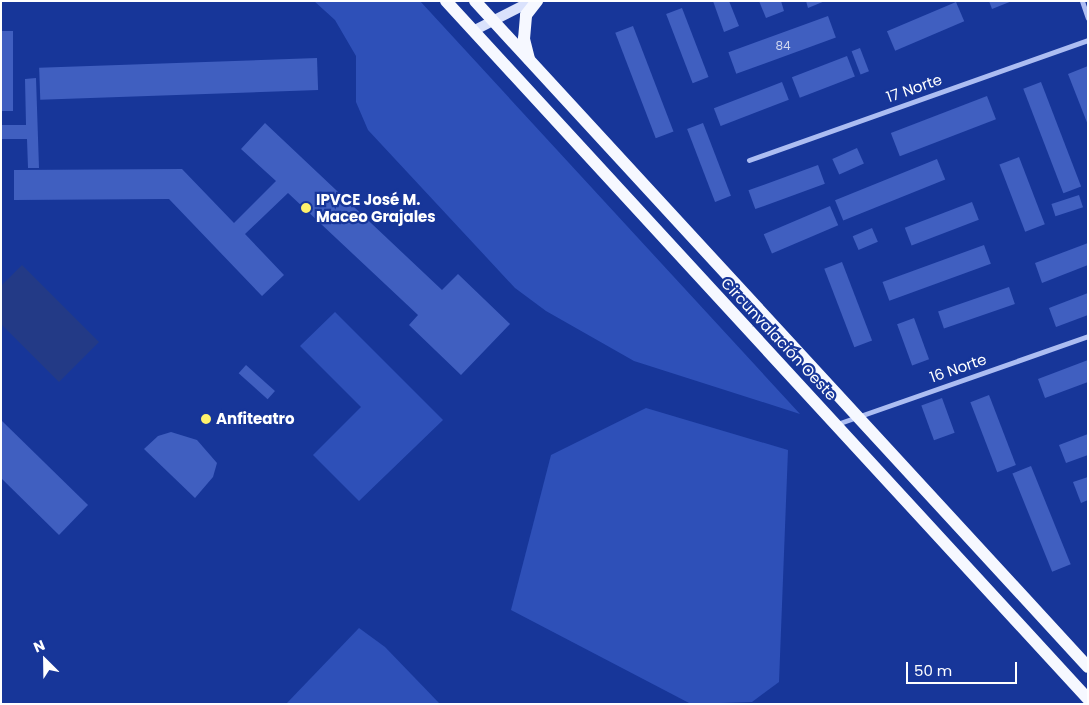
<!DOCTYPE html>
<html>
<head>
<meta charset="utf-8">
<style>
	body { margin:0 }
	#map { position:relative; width:1089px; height:705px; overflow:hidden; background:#173699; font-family:Poppins,sans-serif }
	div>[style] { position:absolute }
	.green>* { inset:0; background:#2e50b8 }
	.water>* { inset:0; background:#233a86 }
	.building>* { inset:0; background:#405fc0; transform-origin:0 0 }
	.street>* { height:5px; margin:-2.5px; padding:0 2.5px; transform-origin:2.5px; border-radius:2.5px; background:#acbdf2 }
	.secondary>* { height:10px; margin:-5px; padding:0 5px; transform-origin:5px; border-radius:5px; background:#dae2fc }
	.primary>* { height:12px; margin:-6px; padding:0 6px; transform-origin:6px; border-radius:6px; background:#f6f8ff }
	.dots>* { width:14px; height:14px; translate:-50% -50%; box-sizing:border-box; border:2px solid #173699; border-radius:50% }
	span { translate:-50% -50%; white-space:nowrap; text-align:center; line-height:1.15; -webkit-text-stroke:4.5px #173699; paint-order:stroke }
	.number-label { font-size:12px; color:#cfd7ef }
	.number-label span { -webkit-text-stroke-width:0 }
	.street-label { font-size:15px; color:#fff }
	.poi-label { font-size:15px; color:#fff; font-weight:700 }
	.left { translate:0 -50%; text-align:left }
	.frame { position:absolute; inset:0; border:2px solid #fff; pointer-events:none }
	.north { position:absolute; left:20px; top:635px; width:50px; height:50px; -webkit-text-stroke:4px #173699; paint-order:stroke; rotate:337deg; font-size:14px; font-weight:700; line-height:20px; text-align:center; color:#fff }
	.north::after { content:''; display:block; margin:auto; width:18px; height:22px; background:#fff; clip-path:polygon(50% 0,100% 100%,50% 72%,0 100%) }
	.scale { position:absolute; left:906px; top:662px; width:111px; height:22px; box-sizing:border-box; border:2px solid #fff; border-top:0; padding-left:6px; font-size:15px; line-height:18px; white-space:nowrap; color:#fff; -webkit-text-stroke:4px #173699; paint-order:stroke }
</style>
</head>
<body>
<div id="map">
	<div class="green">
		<i style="clip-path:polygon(314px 1px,420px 1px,800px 414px,634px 361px,546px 311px,515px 288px,368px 130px,356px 102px,356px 56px,335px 20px)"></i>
		<i style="clip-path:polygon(335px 312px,443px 420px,359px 501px,313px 455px,361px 407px,300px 346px)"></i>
		<i style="clip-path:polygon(646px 408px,788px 450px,779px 682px,752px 702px,691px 704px,511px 610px,551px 455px)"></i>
		<i style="clip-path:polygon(359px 628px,385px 647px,440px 704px,286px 704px)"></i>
	</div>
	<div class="water">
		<i style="clip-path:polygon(22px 265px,99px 342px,59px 382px,1px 324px,1px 286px)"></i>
	</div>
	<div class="building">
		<i style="clip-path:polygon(713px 1px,729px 1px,739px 26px,724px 32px)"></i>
		<i style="clip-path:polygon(759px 1px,781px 1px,784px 11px,766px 18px)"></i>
		<i style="clip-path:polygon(806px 1px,825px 1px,808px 8px)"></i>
		<i style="clip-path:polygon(989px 1px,1012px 1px,992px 9px)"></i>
		<i style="left:956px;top:2px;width:21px;height:75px;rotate:67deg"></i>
		<i style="left:682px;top:8px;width:74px;height:17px;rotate:69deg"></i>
		<i style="left:828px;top:16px;width:23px;height:106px;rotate:70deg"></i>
		<i style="left:633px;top:26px;width:113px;height:19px;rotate:69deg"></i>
		<i style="left:1px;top:31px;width:12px;height:80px"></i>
		<i style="left:860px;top:48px;width:25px;height:9px;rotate:69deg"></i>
		<i style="left:847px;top:56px;width:22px;height:59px;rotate:69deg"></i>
		<i style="left:317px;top:58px;width:32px;height:278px;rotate:88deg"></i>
		<i style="clip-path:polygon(1088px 66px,1088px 125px,1068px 74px)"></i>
		<i style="clip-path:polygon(36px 78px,39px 168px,28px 168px,27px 139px,1px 139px,1px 125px,26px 125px,25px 79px)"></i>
		<i style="left:782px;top:82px;width:19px;height:73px;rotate:69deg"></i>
		<i style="left:1041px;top:82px;width:112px;height:19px;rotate:69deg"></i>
		<i style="left:987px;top:96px;width:25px;height:103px;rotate:69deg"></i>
		<i style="clip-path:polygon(265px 123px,442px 290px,458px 274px,510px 324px,461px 375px,409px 325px,418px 315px,288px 193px,245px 234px,284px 275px,262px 296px,169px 199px,14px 200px,14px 170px,182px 169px,234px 223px,276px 181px,241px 149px)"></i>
		<i style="left:703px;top:123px;width:78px;height:17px;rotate:69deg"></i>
		<i style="left:857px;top:148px;width:17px;height:27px;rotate:66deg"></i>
		<i style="left:1019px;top:157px;width:72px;height:21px;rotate:69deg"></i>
		<i style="left:937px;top:159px;width:22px;height:110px;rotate:68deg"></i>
		<i style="left:818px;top:165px;width:20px;height:74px;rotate:70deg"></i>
		<i style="left:1079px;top:195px;width:13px;height:29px;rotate:72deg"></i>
		<i style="left:972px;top:202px;width:19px;height:72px;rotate:69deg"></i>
		<i style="left:830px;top:206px;width:21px;height:72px;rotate:67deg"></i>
		<i style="left:872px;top:228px;width:15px;height:21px;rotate:67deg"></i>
		<i style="clip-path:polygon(1088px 243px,1088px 265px,1042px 283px,1035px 263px)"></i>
		<i style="left:984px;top:245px;width:20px;height:108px;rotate:70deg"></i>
		<i style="left:842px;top:262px;width:84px;height:19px;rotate:69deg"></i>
		<i style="left:1009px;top:287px;width:18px;height:75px;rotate:71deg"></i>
		<i style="clip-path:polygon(1088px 293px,1088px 315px,1056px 327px,1049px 308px)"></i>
		<i style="left:914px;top:318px;width:44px;height:18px;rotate:70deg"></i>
		<i style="clip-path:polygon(1088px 360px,1088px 382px,1045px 398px,1038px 379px)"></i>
		<i style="left:246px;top:365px;width:39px;height:11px;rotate:42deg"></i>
		<i style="left:989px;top:395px;width:75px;height:20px;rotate:69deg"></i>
		<i style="left:942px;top:398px;width:37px;height:22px;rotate:70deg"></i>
		<i style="clip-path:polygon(1px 420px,88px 505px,59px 535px,1px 478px)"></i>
		<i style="clip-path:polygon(171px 432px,197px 440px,217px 463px,213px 477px,195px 498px,144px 449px,158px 436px)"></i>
		<i style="clip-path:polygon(1088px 434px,1088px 455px,1066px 463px,1059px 445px)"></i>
		<i style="left:1031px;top:466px;width:106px;height:20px;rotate:68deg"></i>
		<i style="clip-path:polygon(1088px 477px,1088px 500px,1081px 503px,1073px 482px)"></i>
	</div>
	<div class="street">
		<i style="left:1082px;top:1px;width:18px;rotate:71deg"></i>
		<i style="left:749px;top:160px;width:360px;rotate:-19.5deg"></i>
		<i style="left:837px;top:424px;width:266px;rotate:-19.3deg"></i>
	</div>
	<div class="secondary">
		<i style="left:473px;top:31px;width:66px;rotate:-27deg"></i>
	</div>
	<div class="primary">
		<i style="left:446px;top:1px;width:948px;rotate:47.39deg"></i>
		<i style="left:475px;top:1px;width:905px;rotate:47.37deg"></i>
		<i style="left:529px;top:59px;width:21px;rotate:-104deg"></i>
		<i style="left:524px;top:39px;width:24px;rotate:-85deg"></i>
		<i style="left:526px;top:15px;width:18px;rotate:-52deg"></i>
	</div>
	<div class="dots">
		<i style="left:306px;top:208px;background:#fff26c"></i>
		<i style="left:206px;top:419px;background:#fff26c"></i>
	</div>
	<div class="number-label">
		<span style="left:783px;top:46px">84</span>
	</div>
	<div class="street-label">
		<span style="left:914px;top:88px;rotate:-19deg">17 Norte</span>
		<span style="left:779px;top:339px;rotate:47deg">Circunvalación Oeste</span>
		<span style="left:958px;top:368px;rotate:-19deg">16 Norte</span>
	</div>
	<div class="poi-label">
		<span class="left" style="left:316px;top:208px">IPVCE José M.<br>Maceo Grajales</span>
		<span class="left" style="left:216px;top:419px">Anfiteatro</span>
	</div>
	<div class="frame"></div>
	<div class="north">N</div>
	<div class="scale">50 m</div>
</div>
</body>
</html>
